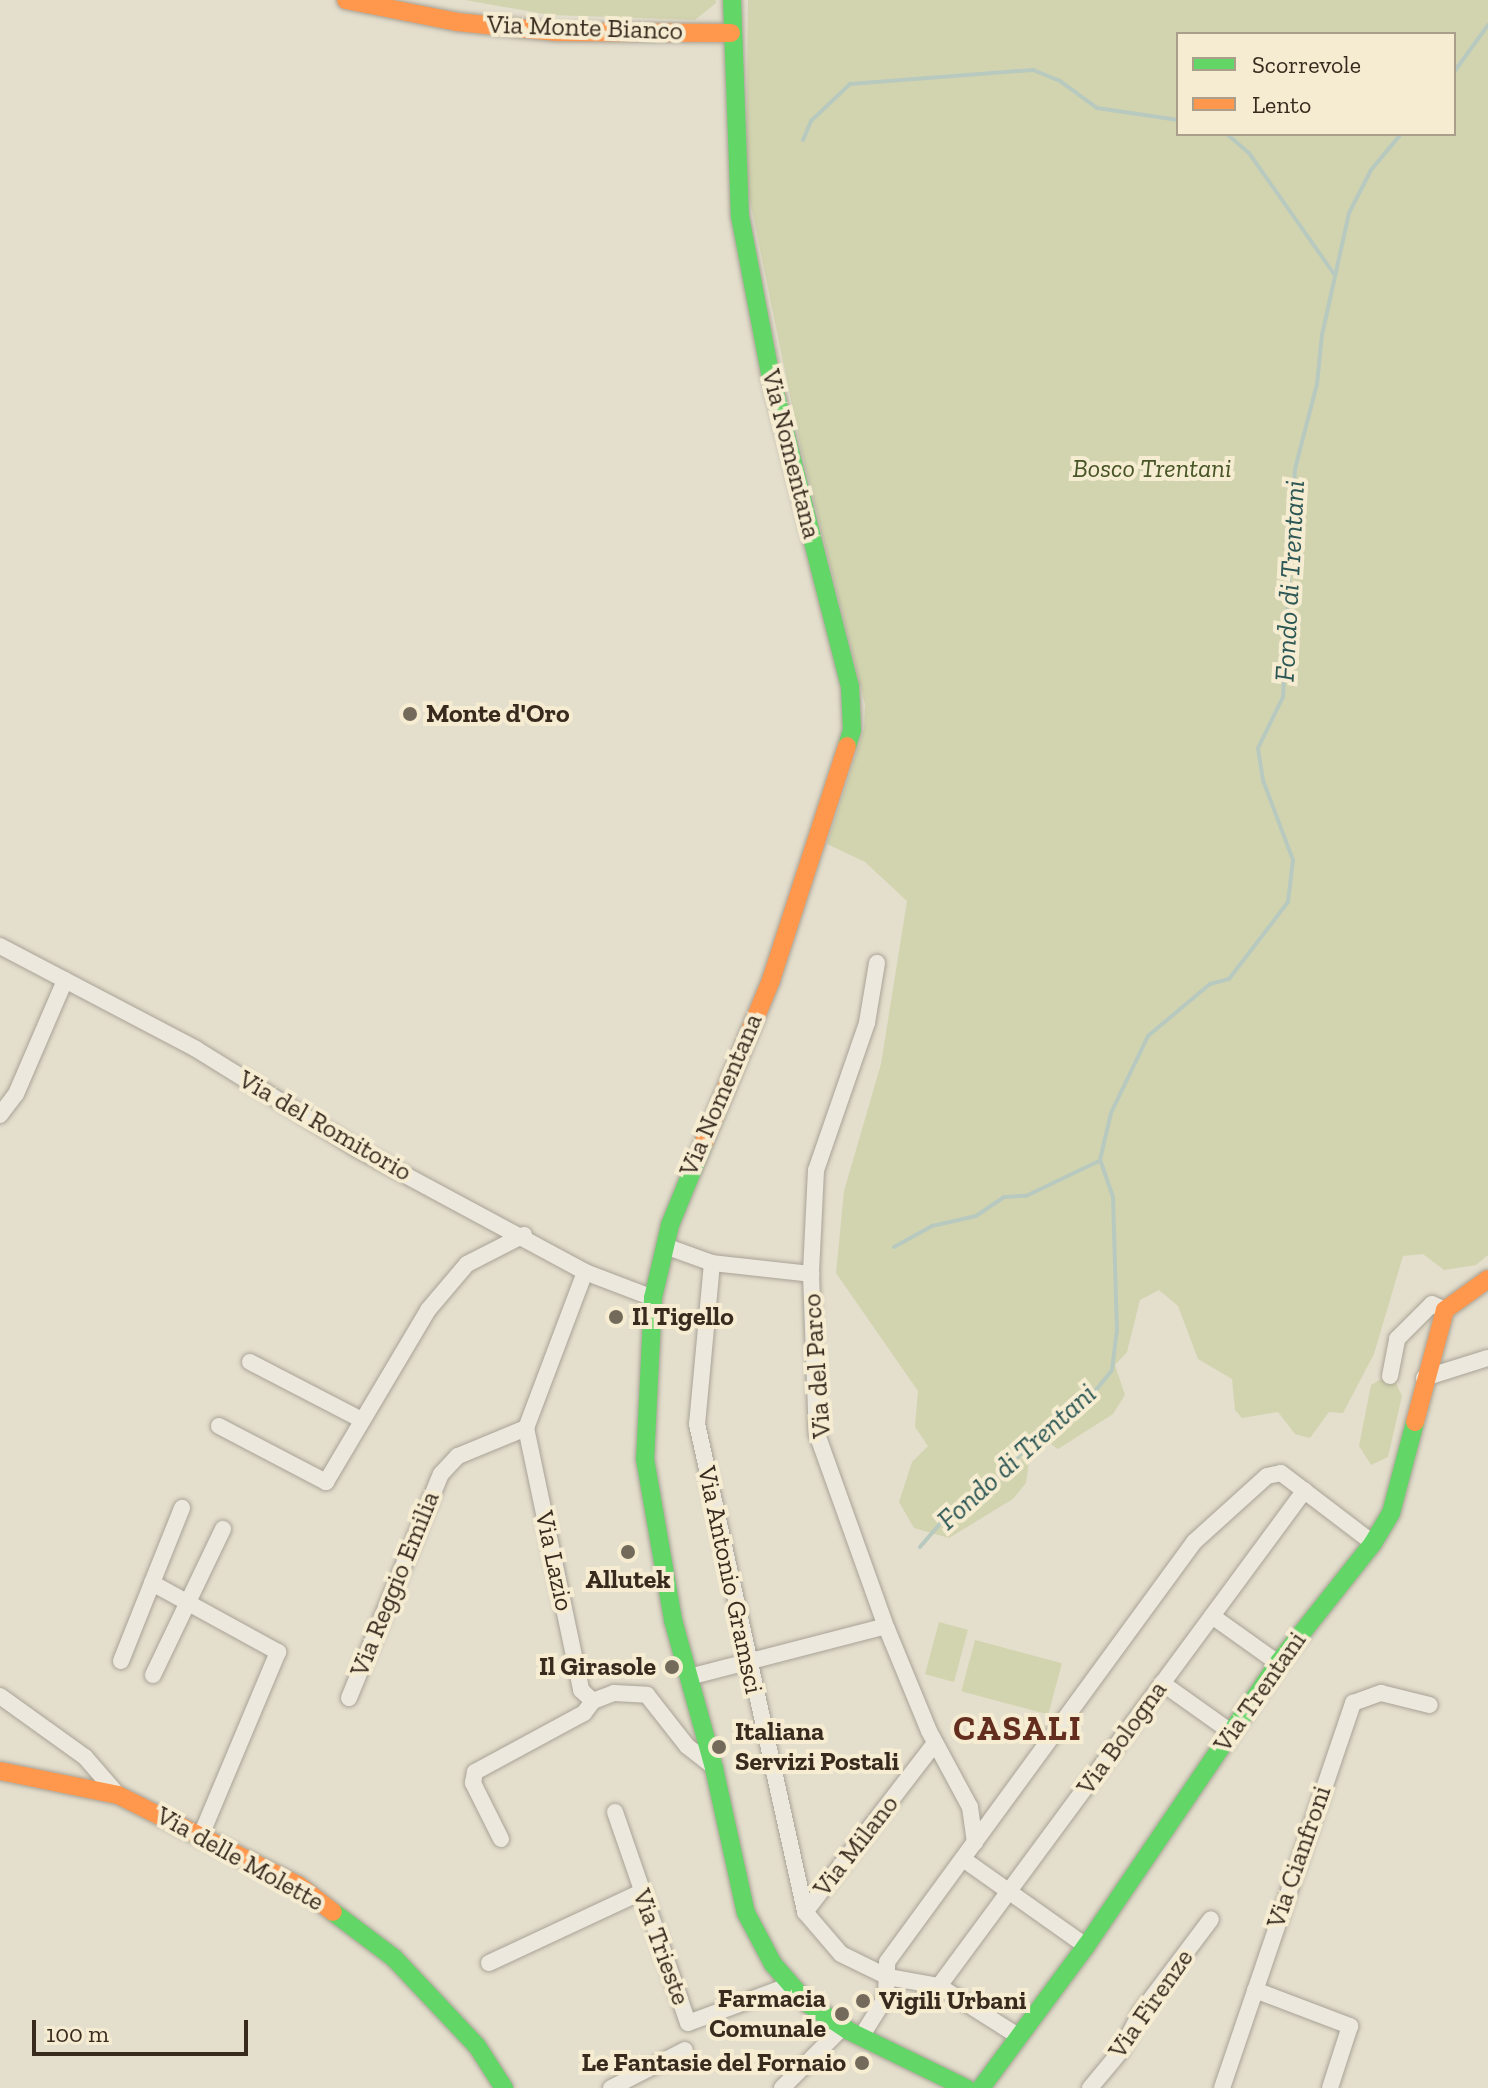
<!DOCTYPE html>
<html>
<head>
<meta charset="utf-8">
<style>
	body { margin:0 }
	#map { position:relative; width:1488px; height:2088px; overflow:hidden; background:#e4decd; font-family:"Zilla Slab",serif }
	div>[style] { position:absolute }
	.green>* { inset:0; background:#d2d4af; transform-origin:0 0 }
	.stream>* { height:4px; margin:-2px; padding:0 2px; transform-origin:2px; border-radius:2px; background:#b8c9bf }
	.roads { filter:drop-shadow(0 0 2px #a9a396) drop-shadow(0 0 2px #a9a396) }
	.street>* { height:16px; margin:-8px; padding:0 8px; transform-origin:8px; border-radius:8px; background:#ece8de }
	.fast>* { height:18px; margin:-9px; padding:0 9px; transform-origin:9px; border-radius:9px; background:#63d668 }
	.slow>* { height:18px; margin:-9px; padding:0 9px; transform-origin:9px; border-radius:9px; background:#ff974d }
	.dots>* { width:22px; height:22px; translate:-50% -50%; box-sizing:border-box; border:4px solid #f5ecd2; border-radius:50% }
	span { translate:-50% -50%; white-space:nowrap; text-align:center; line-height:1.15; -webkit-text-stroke:8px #f5ecd2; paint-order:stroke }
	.street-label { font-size:26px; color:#382b1e }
	.park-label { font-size:26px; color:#475425; font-style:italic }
	.poi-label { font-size:26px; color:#382b1e; font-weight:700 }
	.left { translate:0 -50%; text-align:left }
	.right { translate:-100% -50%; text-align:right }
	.water-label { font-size:28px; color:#2d5755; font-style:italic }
	.district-label { font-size:34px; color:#642e1e; font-weight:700; letter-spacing:2px }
	.legend { position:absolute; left:1176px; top:32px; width:280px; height:104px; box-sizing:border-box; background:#f5ecd2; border:2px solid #a99f8a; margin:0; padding:10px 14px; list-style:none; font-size:24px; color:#382b1e }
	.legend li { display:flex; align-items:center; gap:16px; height:40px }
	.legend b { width:40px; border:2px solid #a99f8a }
	.scale { position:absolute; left:32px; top:2020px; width:216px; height:36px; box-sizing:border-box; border:4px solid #382b1e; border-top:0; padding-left:10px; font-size:24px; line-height:28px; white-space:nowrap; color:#382b1e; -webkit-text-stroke:6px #f5ecd2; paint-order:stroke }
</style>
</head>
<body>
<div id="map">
	<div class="green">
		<i style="clip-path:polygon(465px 0,716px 0,716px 3px,695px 20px,550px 15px)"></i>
		<i style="clip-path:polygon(evenodd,748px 0,1488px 0,1488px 1255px,1476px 1265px,1444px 1270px,1423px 1254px,1403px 1256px,1374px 1354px,1343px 1413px,1329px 1412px,1310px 1438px,1295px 1434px,1278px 1412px,1242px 1418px,1235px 1410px,1232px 1379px,1198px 1359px,1178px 1306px,1159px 1290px,1140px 1300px,1127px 1352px,1115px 1365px,1125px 1395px,1113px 1414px,1058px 1449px,1045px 1440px,1030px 1454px,1026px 1483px,1013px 1499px,949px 1538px,914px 1528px,899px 1502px,912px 1462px,928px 1446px,915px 1427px,918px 1391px,836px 1273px,844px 1191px,881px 1064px,907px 901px,865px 862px,827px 844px,864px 729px,865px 704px,801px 449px,746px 181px,748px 0,1178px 34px,1454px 34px,1454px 134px,1178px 134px,1178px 34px)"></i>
		<i style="clip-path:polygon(1383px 1378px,1395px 1381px,1402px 1396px,1388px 1457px,1371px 1465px,1359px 1446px,1371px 1385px)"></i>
		<i style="left:939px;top:1622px;width:30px;height:54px;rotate:15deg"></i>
		<i style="left:975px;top:1640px;width:90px;height:53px;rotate:15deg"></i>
	</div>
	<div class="stream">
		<i style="left:1454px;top:72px;width:58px;rotate:-54.1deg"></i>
		<i style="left:1227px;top:134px;width:29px;rotate:41deg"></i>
		<i style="left:1249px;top:153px;width:148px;rotate:54.9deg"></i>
		<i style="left:803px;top:140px;width:21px;rotate:-67deg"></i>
		<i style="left:811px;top:121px;width:54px;rotate:-43.5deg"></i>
		<i style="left:850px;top:84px;width:184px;rotate:-4.4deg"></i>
		<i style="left:1033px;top:70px;width:29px;rotate:22deg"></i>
		<i style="left:1060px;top:81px;width:46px;rotate:36.1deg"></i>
		<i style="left:1097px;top:108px;width:82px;rotate:8.4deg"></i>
		<i style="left:894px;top:1247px;width:43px;rotate:-28.9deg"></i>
		<i style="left:932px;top:1226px;width:45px;rotate:-12.8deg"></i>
		<i style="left:976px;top:1216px;width:34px;rotate:-34deg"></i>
		<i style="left:1004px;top:1197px;width:22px;rotate:-3deg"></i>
		<i style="left:1026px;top:1196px;width:81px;rotate:-25.6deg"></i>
		<i style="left:920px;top:1547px;width:48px;rotate:-49.3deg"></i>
		<i style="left:951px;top:1511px;width:44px;rotate:-33deg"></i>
		<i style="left:988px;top:1487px;width:94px;rotate:-45.4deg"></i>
		<i style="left:1054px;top:1420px;width:38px;rotate:-30deg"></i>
		<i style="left:1087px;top:1401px;width:40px;rotate:-51deg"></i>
		<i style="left:1112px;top:1370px;width:38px;rotate:-83deg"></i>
		<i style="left:1117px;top:1332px;width:135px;rotate:-91.7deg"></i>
		<i style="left:1113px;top:1197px;width:39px;rotate:-109deg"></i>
		<i style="left:1100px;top:1160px;width:48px;rotate:-76.8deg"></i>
		<i style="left:1111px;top:1113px;width:85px;rotate:-64.3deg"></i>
		<i style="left:1148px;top:1036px;width:81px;rotate:-40deg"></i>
		<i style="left:1210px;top:984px;width:20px;rotate:-15deg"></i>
		<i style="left:1229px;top:979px;width:97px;rotate:-52.5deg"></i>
		<i style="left:1288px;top:902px;width:42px;rotate:-83.2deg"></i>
		<i style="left:1293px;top:860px;width:85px;rotate:-110.6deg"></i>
		<i style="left:1263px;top:780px;width:32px;rotate:-99deg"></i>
		<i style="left:1258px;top:748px;width:57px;rotate:-63.9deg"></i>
		<i style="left:1283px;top:697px;width:228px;rotate:-87deg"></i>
		<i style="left:1295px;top:469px;width:88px;rotate:-75.5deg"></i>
		<i style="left:1317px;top:384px;width:49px;rotate:-84.2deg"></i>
		<i style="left:1322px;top:335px;width:125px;rotate:-77.5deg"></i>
		<i style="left:1349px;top:213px;width:48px;rotate:-62.9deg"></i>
		<i style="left:1371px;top:170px;width:47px;rotate:-50.2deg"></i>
	</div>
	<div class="roads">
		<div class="street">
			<i style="left:0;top:946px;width:221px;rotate:27.7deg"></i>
			<i style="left:196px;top:1049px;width:190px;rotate:31.8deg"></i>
			<i style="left:357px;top:1149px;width:259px;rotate:28.3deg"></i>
			<i style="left:585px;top:1272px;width:73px;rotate:20.9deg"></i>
			<i style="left:877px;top:963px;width:61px;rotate:99.5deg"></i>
			<i style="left:867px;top:1023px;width:156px;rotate:109.1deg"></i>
			<i style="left:816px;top:1170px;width:104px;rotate:92.8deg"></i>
			<i style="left:811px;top:1274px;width:160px;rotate:87.9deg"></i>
			<i style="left:817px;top:1434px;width:207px;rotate:70.3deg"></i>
			<i style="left:887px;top:1629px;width:110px;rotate:67.6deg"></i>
			<i style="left:929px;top:1731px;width:86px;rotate:61.7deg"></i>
			<i style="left:970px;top:1807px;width:36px;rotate:82deg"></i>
			<i style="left:0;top:1115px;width:26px;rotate:-53deg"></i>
			<i style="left:16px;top:1094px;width:124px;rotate:-66.7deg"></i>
			<i style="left:665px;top:1246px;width:50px;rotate:19.9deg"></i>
			<i style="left:712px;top:1263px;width:100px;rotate:6.3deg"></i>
			<i style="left:712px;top:1263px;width:162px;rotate:95.3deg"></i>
			<i style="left:697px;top:1424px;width:500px;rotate:77.5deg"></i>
			<i style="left:805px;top:1912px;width:55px;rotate:49.4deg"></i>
			<i style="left:841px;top:1954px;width:52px;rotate:26.1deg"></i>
			<i style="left:888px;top:1977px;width:52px;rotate:10deg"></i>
			<i style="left:939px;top:1986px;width:93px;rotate:32.3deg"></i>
			<i style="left:585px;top:1272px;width:167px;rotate:110.7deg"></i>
			<i style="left:526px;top:1428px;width:268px;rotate:78.1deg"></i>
			<i style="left:581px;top:1690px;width:16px;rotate:43deg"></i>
			<i style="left:250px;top:1362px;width:126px;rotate:27.4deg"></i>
			<i style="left:1390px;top:1376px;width:38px;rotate:-79deg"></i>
			<i style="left:1397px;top:1339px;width:49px;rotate:-45deg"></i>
			<i style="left:1432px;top:1304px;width:14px;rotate:25deg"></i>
			<i style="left:1424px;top:1378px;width:67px;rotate:-17.4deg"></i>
			<i style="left:219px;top:1426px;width:121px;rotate:27.6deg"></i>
			<i style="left:326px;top:1482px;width:200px;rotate:-59.3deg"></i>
			<i style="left:428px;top:1310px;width:60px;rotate:-49.7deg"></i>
			<i style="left:467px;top:1264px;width:64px;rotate:-27deg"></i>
			<i style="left:152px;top:1583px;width:81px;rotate:-68.2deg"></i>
			<i style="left:1212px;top:1616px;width:81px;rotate:35.5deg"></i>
			<i style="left:121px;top:1661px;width:84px;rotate:-68.3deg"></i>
			<i style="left:152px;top:1583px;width:144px;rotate:28.7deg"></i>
			<i style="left:278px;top:1652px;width:196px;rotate:112.8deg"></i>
			<i style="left:153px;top:1675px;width:162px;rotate:-64.4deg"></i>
			<i style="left:689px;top:1677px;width:203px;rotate:-14.5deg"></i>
			<i style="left:1162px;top:1683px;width:85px;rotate:35.4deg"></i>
			<i style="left:0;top:1696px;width:105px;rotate:35.7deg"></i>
			<i style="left:85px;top:1757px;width:50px;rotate:49deg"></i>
			<i style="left:349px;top:1698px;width:242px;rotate:-67.7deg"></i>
			<i style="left:441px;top:1474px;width:25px;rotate:-47deg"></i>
			<i style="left:458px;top:1456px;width:74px;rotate:-22.4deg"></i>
			<i style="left:593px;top:1701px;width:22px;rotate:-21deg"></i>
			<i style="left:614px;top:1693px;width:33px;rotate:3deg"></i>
			<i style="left:647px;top:1695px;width:65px;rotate:51.9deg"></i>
			<i style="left:687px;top:1746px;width:34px;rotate:38deg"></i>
			<i style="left:615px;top:1812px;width:223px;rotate:70.9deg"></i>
			<i style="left:688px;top:2023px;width:110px;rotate:-20.3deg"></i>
			<i style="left:501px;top:1839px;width:63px;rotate:-116.6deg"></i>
			<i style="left:473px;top:1783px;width:11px;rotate:-80deg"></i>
			<i style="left:475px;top:1772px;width:124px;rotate:-28.4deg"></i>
			<i style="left:584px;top:1713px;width:15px;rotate:-53deg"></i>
			<i style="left:963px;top:1859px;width:151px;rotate:35.3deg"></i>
			<i style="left:805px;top:1912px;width:213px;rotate:-52.4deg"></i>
			<i style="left:489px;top:1963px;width:168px;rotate:-25deg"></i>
			<i style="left:939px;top:1986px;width:616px;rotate:-53.58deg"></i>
			<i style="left:1255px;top:1990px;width:102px;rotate:20.8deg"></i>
			<i style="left:1350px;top:2026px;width:65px;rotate:107.9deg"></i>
			<i style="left:861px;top:2037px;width:47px;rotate:-58deg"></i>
			<i style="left:886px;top:1997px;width:35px;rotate:-88deg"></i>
			<i style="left:887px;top:1962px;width:520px;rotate:-53.83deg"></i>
			<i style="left:1194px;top:1542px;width:98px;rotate:-42.1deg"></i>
			<i style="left:1267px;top:1476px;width:14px;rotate:-12deg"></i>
			<i style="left:1281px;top:1473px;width:116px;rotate:37.3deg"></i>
			<i style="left:611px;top:2088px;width:83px;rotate:-27.2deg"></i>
			<i style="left:782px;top:2088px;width:86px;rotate:-45deg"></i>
			<i style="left:1090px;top:2088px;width:47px;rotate:-50.2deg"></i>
			<i style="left:1120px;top:2052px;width:45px;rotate:-62.3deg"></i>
			<i style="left:1141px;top:2012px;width:116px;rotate:-53deg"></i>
			<i style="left:1222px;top:2088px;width:407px;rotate:-71.2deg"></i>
			<i style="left:1353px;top:1703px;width:30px;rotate:-20deg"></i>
			<i style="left:1381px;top:1693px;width:50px;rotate:13.8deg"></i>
		</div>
		<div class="fast">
			<i style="left:732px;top:0;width:216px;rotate:87.9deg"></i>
			<i style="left:740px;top:216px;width:160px;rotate:79.2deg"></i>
			<i style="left:770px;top:373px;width:323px;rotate:75.7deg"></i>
			<i style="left:850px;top:686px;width:44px;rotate:87.4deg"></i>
			<i style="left:852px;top:730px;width:17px;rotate:107deg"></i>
			<i style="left:704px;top:1142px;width:90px;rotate:112.3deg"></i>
			<i style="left:670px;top:1225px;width:75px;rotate:103.1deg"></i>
			<i style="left:653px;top:1298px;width:161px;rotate:92.8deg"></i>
			<i style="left:645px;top:1459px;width:163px;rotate:80.1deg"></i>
			<i style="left:673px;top:1620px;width:154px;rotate:74.5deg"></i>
			<i style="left:714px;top:1768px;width:148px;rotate:77.6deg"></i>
			<i style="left:746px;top:1913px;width:58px;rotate:62.1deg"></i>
			<i style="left:773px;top:1964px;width:52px;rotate:48.9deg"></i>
			<i style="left:807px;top:2003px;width:50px;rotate:33.7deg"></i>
			<i style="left:849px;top:2031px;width:130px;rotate:26deg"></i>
			<i style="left:333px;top:1912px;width:76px;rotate:37deg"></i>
			<i style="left:394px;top:1958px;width:121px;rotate:46.7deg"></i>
			<i style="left:477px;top:2046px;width:50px;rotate:57.3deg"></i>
			<i style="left:981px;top:2088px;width:177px;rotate:-53.5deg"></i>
			<i style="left:1086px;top:1946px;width:342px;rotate:-55.8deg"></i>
			<i style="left:1278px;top:1663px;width:153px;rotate:-51.6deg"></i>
			<i style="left:1373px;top:1543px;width:35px;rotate:-59deg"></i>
			<i style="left:1391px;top:1513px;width:94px;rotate:-75.2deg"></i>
		</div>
		<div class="slow">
			<i style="left:346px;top:0;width:113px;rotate:11.2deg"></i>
			<i style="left:457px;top:22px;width:100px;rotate:5.7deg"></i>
			<i style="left:557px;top:32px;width:174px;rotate:0.3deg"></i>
			<i style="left:704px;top:1142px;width:175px;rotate:-67.5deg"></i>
			<i style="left:771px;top:980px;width:246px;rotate:-72deg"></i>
			<i style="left:1415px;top:1422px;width:116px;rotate:-75deg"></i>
			<i style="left:1445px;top:1310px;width:53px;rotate:-35.8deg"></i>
			<i style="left:0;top:1771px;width:120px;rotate:11.5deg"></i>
			<i style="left:118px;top:1795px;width:201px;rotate:26.6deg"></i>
			<i style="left:298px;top:1885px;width:44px;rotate:37.6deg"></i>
		</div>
	</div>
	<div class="dots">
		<i style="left:410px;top:714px;background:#746a5b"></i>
		<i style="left:616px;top:1317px;background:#746a5b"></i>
		<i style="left:628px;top:1552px;background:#746a5b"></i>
		<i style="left:672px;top:1667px;background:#746a5b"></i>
		<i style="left:719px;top:1747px;background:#746a5b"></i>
		<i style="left:863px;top:2001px;background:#746a5b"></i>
		<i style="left:842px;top:2014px;background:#746a5b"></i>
		<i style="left:862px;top:2063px;background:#746a5b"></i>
	</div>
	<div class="street-label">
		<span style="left:585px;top:28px;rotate:2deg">Via Monte Bianco</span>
		<span style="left:791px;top:454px;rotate:76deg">Via Nomentana</span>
		<span style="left:721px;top:1095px;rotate:-67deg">Via Nomentana</span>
		<span style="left:325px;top:1126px;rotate:30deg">Via del Romitorio</span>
		<span style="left:817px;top:1366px;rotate:-94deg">Via del Parco</span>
		<span style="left:554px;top:1561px;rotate:78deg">Via Lazio</span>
		<span style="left:730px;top:1580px;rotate:78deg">Via Antonio Gramsci</span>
		<span style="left:395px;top:1584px;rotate:-68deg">Via Reggio Emilia</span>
		<span style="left:1260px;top:1692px;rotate:-55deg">Via Trentani</span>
		<span style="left:1122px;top:1738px;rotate:-54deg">Via Bologna</span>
		<span style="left:856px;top:1846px;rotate:-52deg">Via Milano</span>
		<span style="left:1299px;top:1857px;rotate:-71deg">Via Cianfroni</span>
		<span style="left:240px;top:1859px;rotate:29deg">Via delle Molette</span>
		<span style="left:661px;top:1947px;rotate:70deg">Via Trieste</span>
		<span style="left:1151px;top:2004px;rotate:-55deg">Via Firenze</span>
	</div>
	<div class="park-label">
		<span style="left:1152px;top:469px">Bosco Trentani</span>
	</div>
	<div class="poi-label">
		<span class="left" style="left:426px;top:714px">Monte d'Oro</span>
		<span class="left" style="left:632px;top:1317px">Il Tigello</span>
		<span style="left:628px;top:1580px">Allutek</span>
		<span class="right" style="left:656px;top:1667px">Il Girasole</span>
		<span class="left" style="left:735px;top:1747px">Italiana<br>Servizi Postali</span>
		<span class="right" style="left:826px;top:2014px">Farmacia<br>Comunale</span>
		<span class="left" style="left:879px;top:2001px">Vigili Urbani</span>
		<span class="right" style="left:846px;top:2063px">Le Fantasie del Fornaio</span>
	</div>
	<div class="water-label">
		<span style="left:1290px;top:581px;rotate:-87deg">Fondo di Trentani</span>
		<span style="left:1017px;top:1457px;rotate:-42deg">Fondo di Trentani</span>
	</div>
	<div class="district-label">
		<span style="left:1018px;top:1729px">CASALI</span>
	</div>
	<ul class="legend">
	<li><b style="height:10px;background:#63d668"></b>Scorrevole</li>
	<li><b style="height:10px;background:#ff974d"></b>Lento</li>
	</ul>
	<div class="scale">100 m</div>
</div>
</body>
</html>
